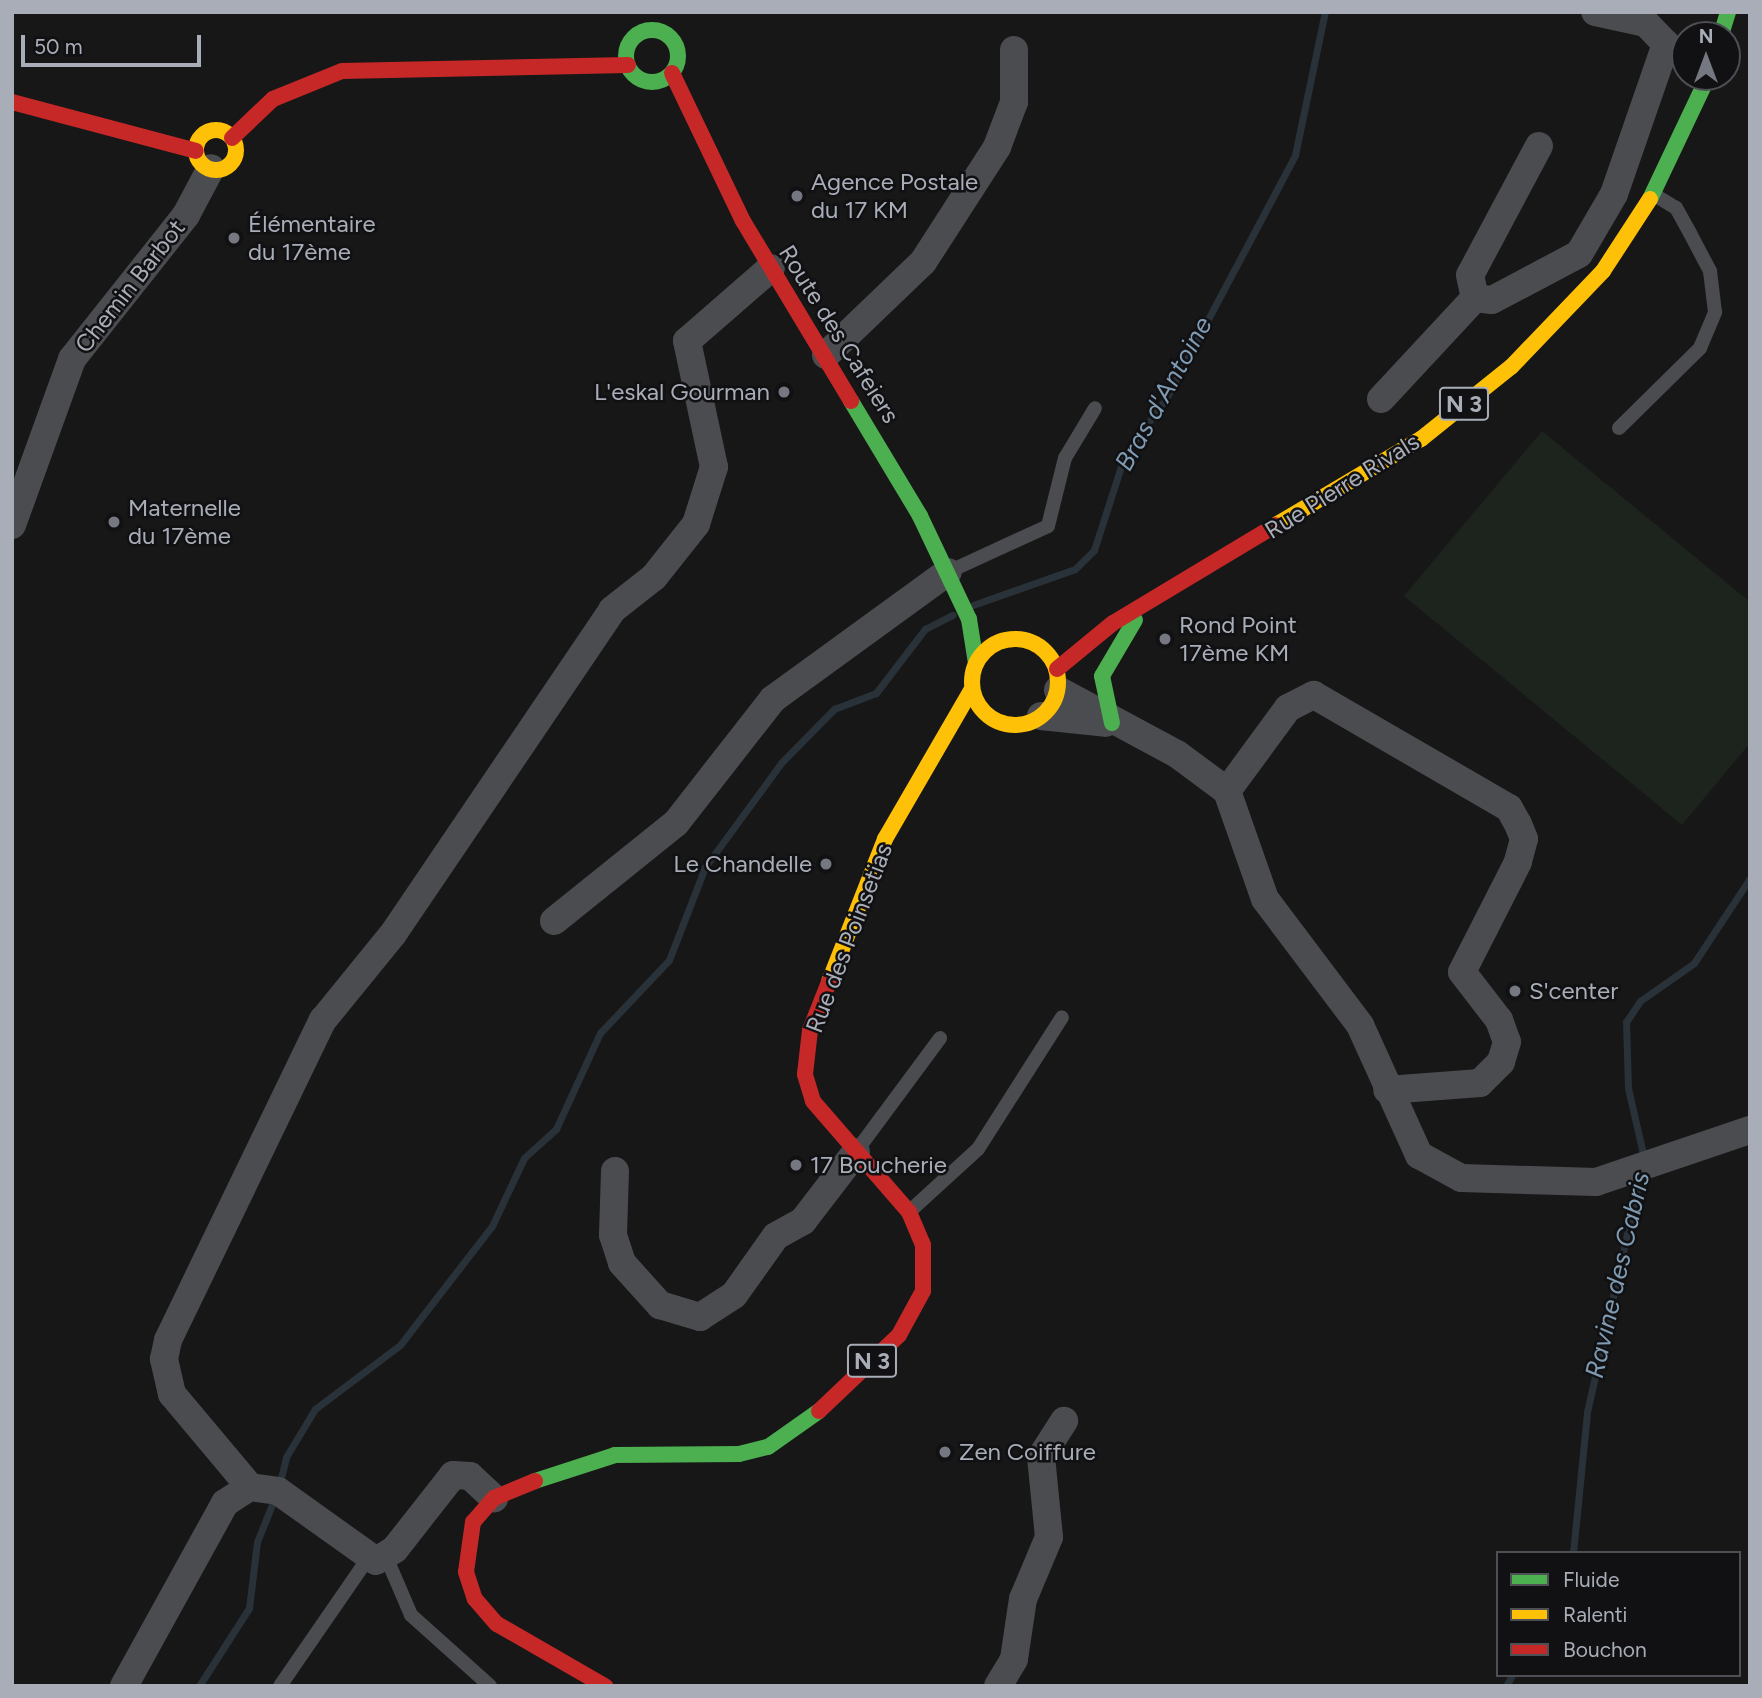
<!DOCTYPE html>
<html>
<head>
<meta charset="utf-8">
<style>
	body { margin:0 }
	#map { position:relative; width:1762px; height:1698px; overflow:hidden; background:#171717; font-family:Figtree,sans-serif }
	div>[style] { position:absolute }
	.green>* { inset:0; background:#1d241e }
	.stream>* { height:7px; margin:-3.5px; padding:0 3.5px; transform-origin:3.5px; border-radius:3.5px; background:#2a3239 }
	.lane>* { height:14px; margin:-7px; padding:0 7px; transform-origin:7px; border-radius:7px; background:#4b4c50 }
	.street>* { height:28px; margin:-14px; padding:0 14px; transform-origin:14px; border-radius:14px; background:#4b4c50 }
	.fast>* { height:16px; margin:-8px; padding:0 8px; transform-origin:8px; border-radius:8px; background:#4caf50 }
	.fast>.ring { margin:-8px; padding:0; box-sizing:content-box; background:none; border:16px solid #4caf50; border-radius:50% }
	.slow>* { height:16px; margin:-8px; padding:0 8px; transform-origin:8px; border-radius:8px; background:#ffc107 }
	.slow>.ring { margin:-8px; padding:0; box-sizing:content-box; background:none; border:16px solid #ffc107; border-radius:50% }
	.jam>* { height:16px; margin:-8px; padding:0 8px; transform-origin:8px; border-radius:8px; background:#c62828 }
	.dots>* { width:19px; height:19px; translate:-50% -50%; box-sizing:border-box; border:4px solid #111113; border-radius:50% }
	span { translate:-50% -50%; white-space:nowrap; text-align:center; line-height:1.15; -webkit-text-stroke:5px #111113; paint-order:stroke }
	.shield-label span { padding:2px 5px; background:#111113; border:2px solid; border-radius:5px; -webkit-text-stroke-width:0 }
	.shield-label { font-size:23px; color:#a8adb8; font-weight:700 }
	.poi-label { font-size:24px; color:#a8adb8 }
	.left { translate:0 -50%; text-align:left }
	.right { translate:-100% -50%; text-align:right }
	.street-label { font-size:24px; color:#a8adb8 }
	.water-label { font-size:26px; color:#7f9bb3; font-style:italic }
	.frame { position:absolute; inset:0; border:14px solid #a8adb8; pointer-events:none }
	.legend { position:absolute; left:1496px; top:1551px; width:245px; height:126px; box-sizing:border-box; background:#111113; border:2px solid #4d4f55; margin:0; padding:9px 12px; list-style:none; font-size:21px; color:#a8adb8 }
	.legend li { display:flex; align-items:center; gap:14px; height:35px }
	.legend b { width:35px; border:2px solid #4d4f55 }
	.north { position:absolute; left:1671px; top:21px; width:70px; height:70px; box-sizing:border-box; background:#111113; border:2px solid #4d4f55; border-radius:50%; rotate:0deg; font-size:19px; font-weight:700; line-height:28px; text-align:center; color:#a8adb8 }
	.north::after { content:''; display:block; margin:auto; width:24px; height:32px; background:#757880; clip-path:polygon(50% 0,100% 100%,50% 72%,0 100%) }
	.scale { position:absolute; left:21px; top:35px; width:180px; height:32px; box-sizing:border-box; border:4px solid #a8adb8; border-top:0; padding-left:9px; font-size:21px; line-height:24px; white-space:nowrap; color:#a8adb8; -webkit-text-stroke:5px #111113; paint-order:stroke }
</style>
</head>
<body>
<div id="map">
	<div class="green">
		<i style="clip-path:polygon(1542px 431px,1750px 602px,1750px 743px,1682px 825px,1404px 596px)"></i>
	</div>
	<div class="stream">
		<i style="left:973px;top:605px;width:108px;rotate:-19.4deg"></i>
		<i style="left:1075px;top:569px;width:27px;rotate:-45deg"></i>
		<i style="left:1094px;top:550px;width:101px;rotate:-72.1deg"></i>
		<i style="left:1125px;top:454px;width:67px;rotate:-53.5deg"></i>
		<i style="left:1165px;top:400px;width:277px;rotate:-62deg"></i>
		<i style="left:1295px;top:155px;width:146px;rotate:-78.2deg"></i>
		<i style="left:1644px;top:1158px;width:72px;rotate:-102.9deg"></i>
		<i style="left:1628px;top:1088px;width:66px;rotate:-91.7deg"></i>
		<i style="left:1626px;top:1022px;width:25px;rotate:-56deg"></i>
		<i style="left:1640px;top:1001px;width:66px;rotate:-35.1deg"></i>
		<i style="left:1694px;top:963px;width:102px;rotate:-56.6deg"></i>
		<i style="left:279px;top:1486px;width:30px;rotate:-76deg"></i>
		<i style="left:286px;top:1457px;width:56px;rotate:-58.9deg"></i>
		<i style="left:315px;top:1409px;width:106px;rotate:-37deg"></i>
		<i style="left:400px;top:1345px;width:150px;rotate:-52.3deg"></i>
		<i style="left:492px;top:1226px;width:75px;rotate:-64.8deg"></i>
		<i style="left:524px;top:1158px;width:43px;rotate:-42.2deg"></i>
		<i style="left:556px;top:1129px;width:106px;rotate:-65.4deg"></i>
		<i style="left:600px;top:1033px;width:100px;rotate:-46.6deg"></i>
		<i style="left:669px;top:960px;width:100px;rotate:-68.8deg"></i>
		<i style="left:705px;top:867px;width:129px;rotate:-53.8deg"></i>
		<i style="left:781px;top:763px;width:76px;rotate:-45.5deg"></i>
		<i style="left:834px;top:709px;width:45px;rotate:-20.9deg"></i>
		<i style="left:876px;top:693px;width:81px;rotate:-52.6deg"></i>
		<i style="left:925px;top:629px;width:31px;rotate:-27deg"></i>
		<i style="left:1573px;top:1553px;width:142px;rotate:-84.3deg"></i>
		<i style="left:1587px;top:1412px;width:245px;rotate:-77.3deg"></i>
		<i style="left:199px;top:1686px;width:93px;rotate:-57.3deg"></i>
		<i style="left:249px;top:1608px;width:66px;rotate:-83.1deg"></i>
		<i style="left:257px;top:1542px;width:48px;rotate:-68.2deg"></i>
		<i style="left:1506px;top:1686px;width:13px;rotate:-61deg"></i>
	</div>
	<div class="lane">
		<i style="left:1619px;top:428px;width:114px;rotate:-44.6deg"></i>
		<i style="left:1700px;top:348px;width:39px;rotate:-67deg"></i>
		<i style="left:1715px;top:312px;width:41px;rotate:-97deg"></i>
		<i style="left:1710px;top:271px;width:43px;rotate:-117.8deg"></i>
		<i style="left:1690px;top:233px;width:29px;rotate:-119deg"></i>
		<i style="left:1676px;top:208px;width:26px;rotate:-149deg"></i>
		<i style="left:948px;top:572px;width:110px;rotate:-24.7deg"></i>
		<i style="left:1048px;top:526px;width:70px;rotate:-76deg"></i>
		<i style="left:1065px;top:458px;width:58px;rotate:-59deg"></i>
		<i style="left:858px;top:1149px;width:138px;rotate:-53.5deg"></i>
		<i style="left:910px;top:1211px;width:92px;rotate:-42.4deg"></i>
		<i style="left:978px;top:1149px;width:156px;rotate:-57.5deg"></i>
		<i style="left:387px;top:1559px;width:61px;rotate:66.8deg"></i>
		<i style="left:411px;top:1615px;width:106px;rotate:41.9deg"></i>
		<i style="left:280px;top:1686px;width:153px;rotate:-55.4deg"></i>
	</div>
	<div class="street">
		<i style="left:1539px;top:146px;width:146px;rotate:118.1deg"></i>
		<i style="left:1470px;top:275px;width:24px;rotate:78deg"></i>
		<i style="left:1475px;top:298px;width:17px;rotate:7deg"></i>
		<i style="left:1492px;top:300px;width:98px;rotate:-27.9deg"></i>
		<i style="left:1579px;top:254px;width:69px;rotate:-59.7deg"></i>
		<i style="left:1614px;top:194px;width:159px;rotate:-70.9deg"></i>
		<i style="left:1666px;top:44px;width:29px;rotate:-134deg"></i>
		<i style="left:1646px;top:23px;width:52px;rotate:-167.8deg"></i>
		<i style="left:826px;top:355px;width:134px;rotate:-43.8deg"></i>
		<i style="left:923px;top:262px;width:137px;rotate:-57.2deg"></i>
		<i style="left:997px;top:147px;width:48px;rotate:-69.3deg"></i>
		<i style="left:1014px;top:102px;width:52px;rotate:-90deg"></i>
		<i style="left:1381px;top:399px;width:138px;rotate:-47.1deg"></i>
		<i style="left:12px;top:525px;width:177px;rotate:-70.1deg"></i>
		<i style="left:72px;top:359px;width:184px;rotate:-51.6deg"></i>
		<i style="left:186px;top:215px;width:53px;rotate:-62deg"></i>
		<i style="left:1058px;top:690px;width:135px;rotate:28.3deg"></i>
		<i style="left:1177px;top:754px;width:62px;rotate:36.5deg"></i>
		<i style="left:1227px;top:791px;width:114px;rotate:70.6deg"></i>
		<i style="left:1265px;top:899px;width:158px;rotate:53deg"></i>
		<i style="left:1360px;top:1025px;width:143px;rotate:65.6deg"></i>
		<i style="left:1419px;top:1155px;width:48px;rotate:28.7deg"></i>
		<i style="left:1461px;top:1178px;width:135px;rotate:1.7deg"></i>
		<i style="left:1596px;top:1182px;width:163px;rotate:-18.7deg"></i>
		<i style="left:1041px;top:716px;width:65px;rotate:6.1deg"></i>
		<i style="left:1227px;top:791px;width:103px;rotate:-53.7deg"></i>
		<i style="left:1288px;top:708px;width:29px;rotate:-27deg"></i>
		<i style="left:1314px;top:695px;width:225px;rotate:30.1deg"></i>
		<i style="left:1509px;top:808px;width:18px;rotate:61deg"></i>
		<i style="left:1518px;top:824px;width:16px;rotate:68deg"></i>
		<i style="left:1524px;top:839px;width:24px;rotate:105deg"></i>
		<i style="left:1518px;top:862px;width:123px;rotate:117deg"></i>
		<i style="left:1462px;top:972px;width:61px;rotate:52.4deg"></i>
		<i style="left:1499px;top:1020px;width:23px;rotate:70deg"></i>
		<i style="left:1507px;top:1042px;width:21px;rotate:107deg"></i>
		<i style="left:1501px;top:1062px;width:30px;rotate:135deg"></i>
		<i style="left:1480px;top:1083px;width:93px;rotate:175.7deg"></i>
		<i style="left:554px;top:921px;width:156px;rotate:-38.8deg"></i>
		<i style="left:676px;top:823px;width:157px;rotate:-52deg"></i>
		<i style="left:773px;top:699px;width:216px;rotate:-36deg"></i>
		<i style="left:615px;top:1171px;width:64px;rotate:91.8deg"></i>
		<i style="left:613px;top:1235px;width:29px;rotate:72deg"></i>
		<i style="left:622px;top:1263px;width:57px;rotate:47.9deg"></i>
		<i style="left:660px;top:1305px;width:42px;rotate:16.7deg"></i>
		<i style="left:700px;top:1317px;width:40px;rotate:-32.9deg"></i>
		<i style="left:734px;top:1295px;width:72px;rotate:-54.6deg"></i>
		<i style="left:776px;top:1236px;width:31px;rotate:-29deg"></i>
		<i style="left:803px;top:1221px;width:87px;rotate:-52.5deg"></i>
		<i style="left:250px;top:1487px;width:121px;rotate:-130deg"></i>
		<i style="left:172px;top:1394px;width:36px;rotate:-103deg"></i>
		<i style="left:164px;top:1359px;width:19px;rotate:-78deg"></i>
		<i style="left:168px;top:1340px;width:356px;rotate:-64.2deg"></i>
		<i style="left:323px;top:1020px;width:111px;rotate:-50.9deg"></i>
		<i style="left:393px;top:934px;width:391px;rotate:-55.9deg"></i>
		<i style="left:612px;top:610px;width:53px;rotate:-38.2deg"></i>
		<i style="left:654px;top:577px;width:68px;rotate:-51.6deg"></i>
		<i style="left:696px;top:524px;width:60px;rotate:-72.5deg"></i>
		<i style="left:714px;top:467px;width:129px;rotate:-102.1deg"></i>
		<i style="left:687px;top:341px;width:111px;rotate:-41deg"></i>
		<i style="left:124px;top:1686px;width:209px;rotate:-61.1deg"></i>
		<i style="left:225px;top:1503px;width:30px;rotate:-33deg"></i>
		<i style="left:250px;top:1487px;width:28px;rotate:8deg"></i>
		<i style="left:278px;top:1491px;width:120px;rotate:35.5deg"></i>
		<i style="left:376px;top:1561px;width:22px;rotate:-32deg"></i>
		<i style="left:395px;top:1549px;width:94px;rotate:-51.9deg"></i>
		<i style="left:453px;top:1475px;width:17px;rotate:3deg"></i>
		<i style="left:470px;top:1476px;width:33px;rotate:43deg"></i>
		<i style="left:998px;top:1686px;width:31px;rotate:-59deg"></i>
		<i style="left:1014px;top:1659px;width:61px;rotate:-81.5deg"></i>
		<i style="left:1023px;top:1599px;width:67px;rotate:-67.2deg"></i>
		<i style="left:1049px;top:1537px;width:80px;rotate:-95.7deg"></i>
		<i style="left:1041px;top:1457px;width:43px;rotate:-57.4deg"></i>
	</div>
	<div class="fast">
		<i class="ring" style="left:626px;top:30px;width:36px;height:36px"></i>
		<i style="left:1721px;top:35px;width:24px;rotate:-73deg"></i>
		<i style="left:1650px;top:199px;width:135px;rotate:-64.6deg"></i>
		<i style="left:851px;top:401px;width:134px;rotate:59deg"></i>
		<i style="left:920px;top:516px;width:114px;rotate:64.6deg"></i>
		<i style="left:969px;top:619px;width:45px;rotate:81deg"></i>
		<i style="left:1112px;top:723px;width:48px;rotate:-102deg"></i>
		<i style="left:1102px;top:676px;width:65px;rotate:-59.5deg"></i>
		<i style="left:535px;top:1481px;width:84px;rotate:-18deg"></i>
		<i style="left:615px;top:1455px;width:124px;rotate:-0.5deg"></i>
		<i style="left:739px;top:1454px;width:30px;rotate:-14deg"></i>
		<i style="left:768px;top:1447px;width:62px;rotate:-35.2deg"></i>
	</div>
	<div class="slow">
		<i class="ring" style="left:196px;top:130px;width:24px;height:24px"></i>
		<i style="left:1276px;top:525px;width:169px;rotate:-30.7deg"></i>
		<i style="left:1421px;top:439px;width:115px;rotate:-38.7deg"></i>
		<i style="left:1511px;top:367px;width:133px;rotate:-46.2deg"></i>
		<i style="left:1603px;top:271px;width:86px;rotate:-56.9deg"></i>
		<i class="ring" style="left:972px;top:639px;width:70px;height:70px"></i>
		<i style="left:829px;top:982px;width:154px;rotate:-68.6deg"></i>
		<i style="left:885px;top:839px;width:173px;rotate:-59.9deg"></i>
	</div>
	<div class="jam">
		<i style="left:672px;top:73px;width:164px;rotate:64.4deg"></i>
		<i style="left:743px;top:221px;width:210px;rotate:59deg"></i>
		<i style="left:12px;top:102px;width:190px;rotate:14.9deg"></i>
		<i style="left:232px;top:138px;width:57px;rotate:-43.6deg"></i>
		<i style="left:273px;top:99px;width:74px;rotate:-22.1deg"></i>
		<i style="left:342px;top:71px;width:286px;rotate:-1.2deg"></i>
		<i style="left:1057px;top:669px;width:72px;rotate:-39.4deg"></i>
		<i style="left:1113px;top:623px;width:190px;rotate:-31deg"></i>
		<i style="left:819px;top:1411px;width:110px;rotate:-43.5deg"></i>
		<i style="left:899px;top:1335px;width:50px;rotate:-61.4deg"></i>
		<i style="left:923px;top:1291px;width:46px;rotate:-90deg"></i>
		<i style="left:923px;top:1245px;width:36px;rotate:-113deg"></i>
		<i style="left:909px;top:1212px;width:147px;rotate:-130.9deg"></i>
		<i style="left:813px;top:1101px;width:28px;rotate:-107deg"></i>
		<i style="left:805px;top:1074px;width:44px;rotate:-83.5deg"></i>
		<i style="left:810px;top:1030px;width:52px;rotate:-68.4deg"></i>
		<i style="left:535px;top:1481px;width:44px;rotate:157.5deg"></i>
		<i style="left:494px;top:1498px;width:32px;rotate:131deg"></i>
		<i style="left:473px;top:1522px;width:50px;rotate:98deg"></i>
		<i style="left:466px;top:1572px;width:28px;rotate:72deg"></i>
		<i style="left:475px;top:1599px;width:33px;rotate:49deg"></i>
		<i style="left:497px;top:1624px;width:125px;rotate:29.9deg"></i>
	</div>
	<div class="dots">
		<i style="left:797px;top:196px;background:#757880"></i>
		<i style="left:234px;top:238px;background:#757880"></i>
		<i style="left:784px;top:392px;background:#757880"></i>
		<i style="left:114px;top:522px;background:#757880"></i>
		<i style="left:1165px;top:639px;background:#757880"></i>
		<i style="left:826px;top:864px;background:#757880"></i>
		<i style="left:1515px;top:991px;background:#757880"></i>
		<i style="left:796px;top:1165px;background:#757880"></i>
		<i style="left:945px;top:1452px;background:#757880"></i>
	</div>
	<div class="shield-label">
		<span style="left:1464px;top:404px">N 3</span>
		<span style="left:872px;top:1361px">N 3</span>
	</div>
	<div class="poi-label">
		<span class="left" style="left:811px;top:196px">Agence Postale<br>du 17 KM</span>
		<span class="left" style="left:248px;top:238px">Élémentaire<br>du 17ème</span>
		<span class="right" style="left:770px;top:392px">L'eskal Gourman</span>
		<span class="left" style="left:128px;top:522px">Maternelle<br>du 17ème</span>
		<span class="left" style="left:1179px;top:639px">Rond Point<br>17ème KM</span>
		<span class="right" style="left:812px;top:864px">Le Chandelle</span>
		<span class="left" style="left:1529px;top:991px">S'center</span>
		<span class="left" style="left:810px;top:1165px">17 Boucherie</span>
		<span class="left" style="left:959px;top:1452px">Zen Coiffure</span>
	</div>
	<div class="street-label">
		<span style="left:130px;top:286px;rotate:-52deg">Chemin Barbot</span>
		<span style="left:839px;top:334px;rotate:58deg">Route des Cafeiers</span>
		<span style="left:1342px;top:486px;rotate:-32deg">Rue Pierre Rivals</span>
		<span style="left:849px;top:938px;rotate:-69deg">Rue des Poinsetias</span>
	</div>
	<div class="water-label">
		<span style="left:1164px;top:394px;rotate:-61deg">Bras d'Antoine</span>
		<span style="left:1618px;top:1275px;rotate:-77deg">Ravine des Cabris</span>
	</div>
	<div class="frame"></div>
	<ul class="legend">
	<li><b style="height:9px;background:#4caf50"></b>Fluide</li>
	<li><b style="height:9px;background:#ffc107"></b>Ralenti</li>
	<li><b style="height:9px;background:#c62828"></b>Bouchon</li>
	</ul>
	<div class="north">N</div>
	<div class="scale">50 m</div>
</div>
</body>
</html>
